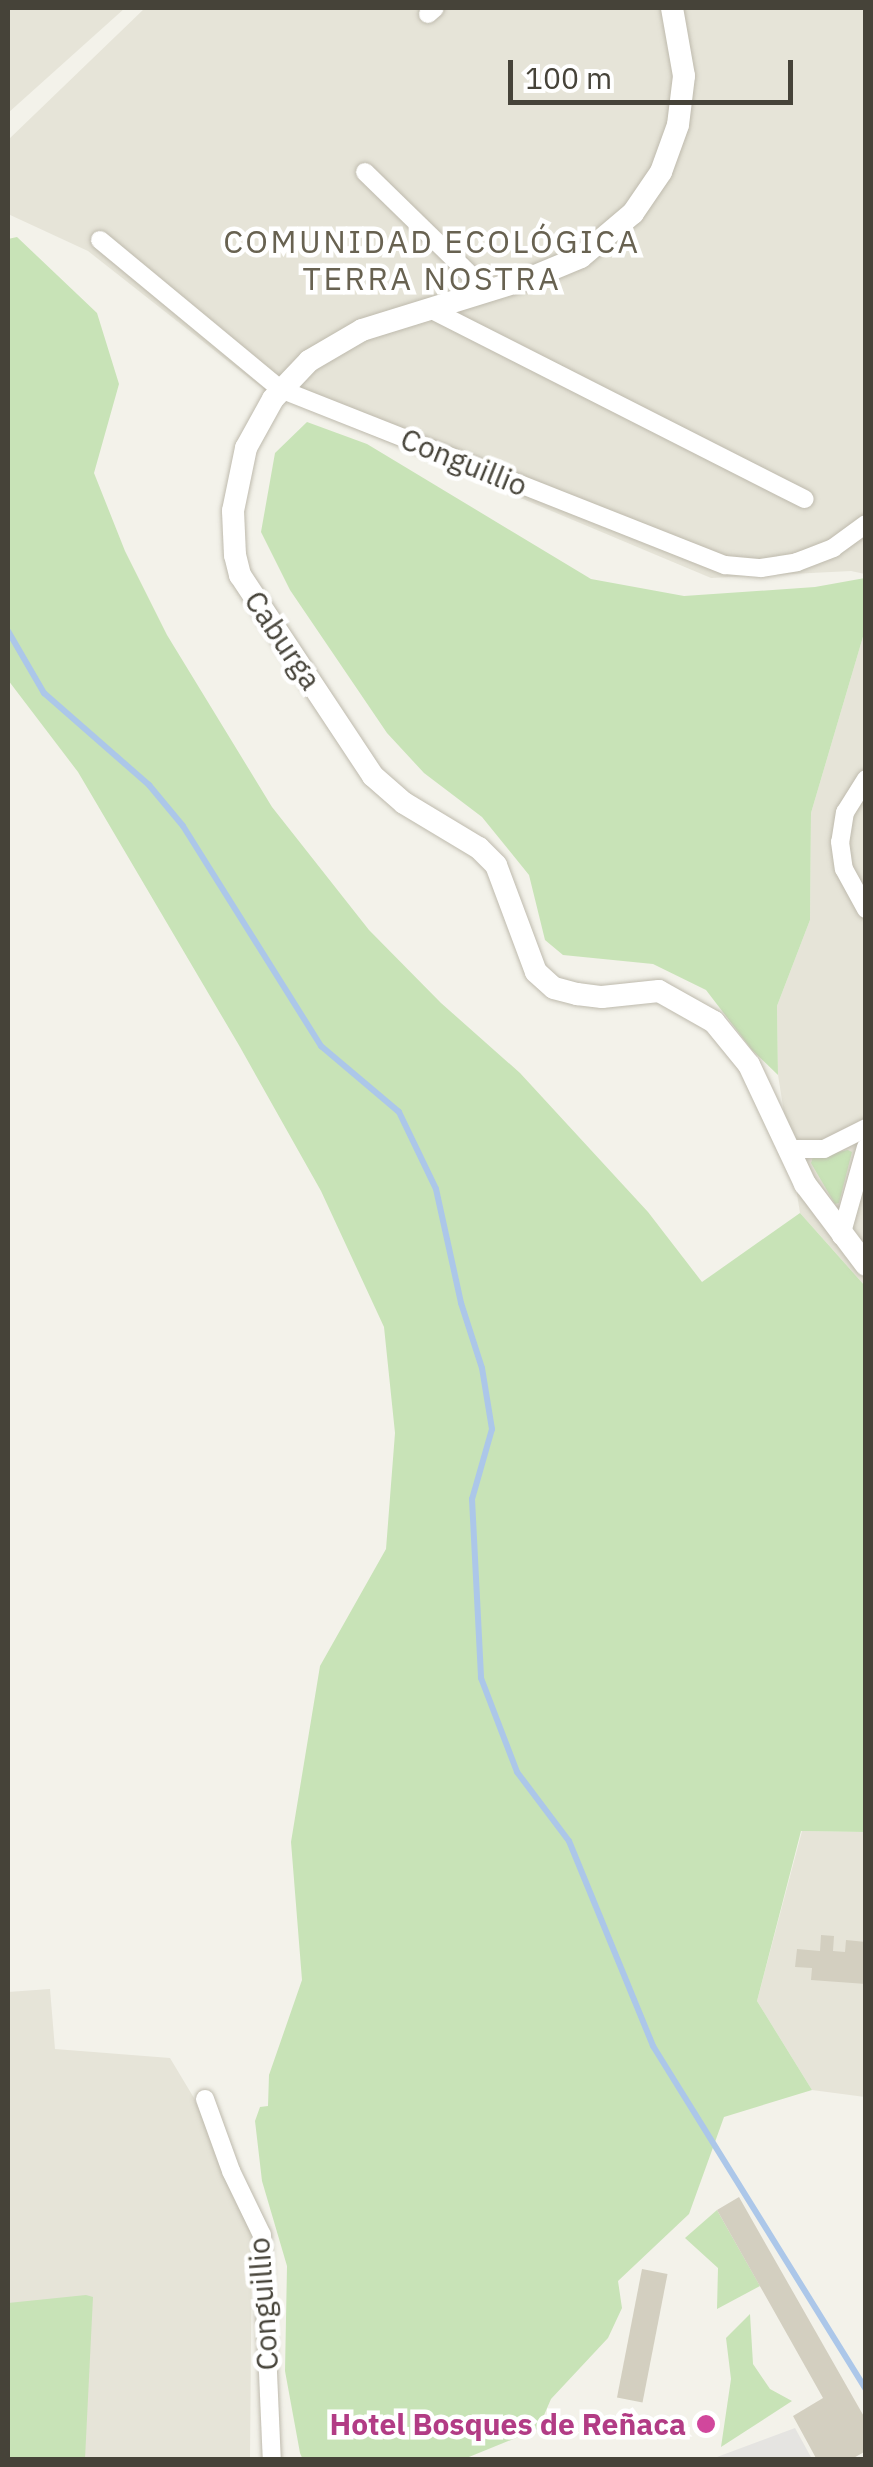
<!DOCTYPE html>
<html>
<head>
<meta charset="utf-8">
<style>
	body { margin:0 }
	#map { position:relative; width:873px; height:2467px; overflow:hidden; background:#f3f2ea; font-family:"IBM Plex Sans",sans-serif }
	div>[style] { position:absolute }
	.residential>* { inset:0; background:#e6e4d8 }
	.green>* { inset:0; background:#c8e3b7 }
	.parking>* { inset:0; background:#e5e4e1 }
	.stream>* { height:6px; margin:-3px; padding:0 3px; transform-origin:3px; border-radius:3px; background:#acc7e9 }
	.building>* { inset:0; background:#d3cfc0; transform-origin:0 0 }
	.roads { filter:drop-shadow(0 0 2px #bebaad) drop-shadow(0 0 2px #bebaad) }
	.minor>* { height:18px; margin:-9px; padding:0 9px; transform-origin:9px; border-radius:9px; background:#fff }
	.tertiary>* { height:22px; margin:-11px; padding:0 11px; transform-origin:11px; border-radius:11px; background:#fff }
	.dots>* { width:28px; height:28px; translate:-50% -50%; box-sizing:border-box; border:5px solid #fff; border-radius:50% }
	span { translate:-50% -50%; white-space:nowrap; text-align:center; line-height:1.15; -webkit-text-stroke:9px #fff; paint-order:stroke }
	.street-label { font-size:30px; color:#464339 }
	.hotel-label { font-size:30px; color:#b23c85; font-weight:700 }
	.right { translate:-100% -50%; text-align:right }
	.neighbourhood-label { font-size:32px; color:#686251; letter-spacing:2.5px }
	.frame { position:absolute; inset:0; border:10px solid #464339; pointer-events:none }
	.scale { position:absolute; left:508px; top:60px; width:285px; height:45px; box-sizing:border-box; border:5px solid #464339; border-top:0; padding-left:12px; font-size:30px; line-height:35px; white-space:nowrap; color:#464339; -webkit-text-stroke:8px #fff; paint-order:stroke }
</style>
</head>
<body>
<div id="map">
	<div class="residential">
		<i style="clip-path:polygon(8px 8px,125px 8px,8px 113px)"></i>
		<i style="clip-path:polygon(145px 8px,865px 8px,865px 574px,851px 571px,711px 578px,266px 391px,88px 251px,8px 214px,8px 140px)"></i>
		<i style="clip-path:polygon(865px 630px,865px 1286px,800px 1213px,778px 1075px,777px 1006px,810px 920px,811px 813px)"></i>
		<i style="clip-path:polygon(802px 1831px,865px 1832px,865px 2097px,812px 2090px,757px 2001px)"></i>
		<i style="clip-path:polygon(50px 1989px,55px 2049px,170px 2058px,194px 2098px,252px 2234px,250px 2459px,8px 2460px,8px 1992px)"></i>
	</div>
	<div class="green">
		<i style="clip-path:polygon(17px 237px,97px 313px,119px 384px,94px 473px,125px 551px,167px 635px,272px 807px,369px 930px,441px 1003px,520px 1073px,648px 1212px,702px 1282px,800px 1213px,865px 1286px,865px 1832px,801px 1831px,757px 2001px,812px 2090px,724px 2117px,689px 2214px,618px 2281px,622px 2308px,608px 2338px,551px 2399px,538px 2429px,464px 2459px,303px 2460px,300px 2453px,285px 2371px,287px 2266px,262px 2181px,255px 2121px,260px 2107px,268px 2106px,269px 2075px,302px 1980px,291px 1842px,320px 1666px,386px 1549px,395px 1433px,384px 1327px,321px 1191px,240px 1047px,78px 772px,8px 680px,8px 239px)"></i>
		<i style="clip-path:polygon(307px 422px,367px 444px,591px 579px,684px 596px,815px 587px,865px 578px,865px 630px,811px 813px,810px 920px,777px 1006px,778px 1075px,752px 1050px,706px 990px,653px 964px,563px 955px,545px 940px,529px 875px,482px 817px,424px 773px,387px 733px,290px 590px,261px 532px,275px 453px)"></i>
		<i style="clip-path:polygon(848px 1150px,852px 1152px,839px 1203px,835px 1204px,811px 1163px,813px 1157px)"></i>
		<i style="clip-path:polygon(717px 2210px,760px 2286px,717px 2309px,718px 2268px,685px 2238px)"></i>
		<i style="clip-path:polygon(86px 2295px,93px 2297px,85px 2459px,8px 2459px,8px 2303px)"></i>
		<i style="clip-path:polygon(750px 2314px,753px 2364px,770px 2389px,792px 2401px,721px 2447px,731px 2379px,726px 2338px)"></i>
	</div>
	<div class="parking">
		<i style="clip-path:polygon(795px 2428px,812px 2459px,482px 2459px,717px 2457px)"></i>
	</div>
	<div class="stream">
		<i style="left:8px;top:631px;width:72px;rotate:59.9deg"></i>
		<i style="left:44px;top:693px;width:140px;rotate:41.2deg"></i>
		<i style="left:149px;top:785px;width:53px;rotate:50.3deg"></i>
		<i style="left:183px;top:826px;width:260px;rotate:57.9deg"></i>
		<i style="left:321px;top:1046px;width:102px;rotate:40.2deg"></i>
		<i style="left:399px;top:1112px;width:85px;rotate:64.3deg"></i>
		<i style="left:436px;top:1189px;width:117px;rotate:77.6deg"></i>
		<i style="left:461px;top:1303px;width:68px;rotate:72.1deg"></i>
		<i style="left:482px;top:1368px;width:62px;rotate:80.7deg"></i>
		<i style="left:492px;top:1429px;width:73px;rotate:105.9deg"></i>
		<i style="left:472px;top:1499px;width:179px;rotate:87.1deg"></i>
		<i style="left:481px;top:1678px;width:101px;rotate:69deg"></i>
		<i style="left:517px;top:1772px;width:86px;rotate:53deg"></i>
		<i style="left:569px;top:1841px;width:222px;rotate:67.7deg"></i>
		<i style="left:653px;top:2046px;width:404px;rotate:58.2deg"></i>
	</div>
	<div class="building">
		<i style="clip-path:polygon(821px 1935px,834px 1936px,833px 1951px,845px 1952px,846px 1940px,866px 1942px,866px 1984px,811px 1980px,812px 1968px,795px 1967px,797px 1949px,820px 1951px)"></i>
		<i style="clip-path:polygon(739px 2197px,866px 2420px,866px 2451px,850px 2460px,817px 2460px,793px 2416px,823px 2398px,717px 2210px)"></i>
		<i style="left:642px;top:2269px;width:26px;height:131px;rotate:11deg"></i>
	</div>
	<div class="roads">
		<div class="minor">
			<i style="left:428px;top:14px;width:9px;rotate:-41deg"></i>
			<i style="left:365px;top:172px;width:170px;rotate:44.3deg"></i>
			<i style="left:100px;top:240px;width:234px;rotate:39.6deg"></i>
			<i style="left:280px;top:389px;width:479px;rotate:21.6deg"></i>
			<i style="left:725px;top:565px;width:36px;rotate:5deg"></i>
			<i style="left:761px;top:568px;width:36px;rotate:-9deg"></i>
			<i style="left:797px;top:562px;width:39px;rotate:-21deg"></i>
			<i style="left:833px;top:548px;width:41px;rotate:-36deg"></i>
			<i style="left:430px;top:309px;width:420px;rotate:26.9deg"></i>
			<i style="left:866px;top:779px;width:39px;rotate:122deg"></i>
			<i style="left:845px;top:812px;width:30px;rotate:99deg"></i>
			<i style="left:840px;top:842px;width:27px;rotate:82deg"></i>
			<i style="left:844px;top:869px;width:46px;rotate:61.2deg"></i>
			<i style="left:791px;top:1149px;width:33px"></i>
			<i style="left:824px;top:1149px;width:47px;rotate:-26.6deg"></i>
			<i style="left:841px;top:1236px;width:92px;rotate:-74.3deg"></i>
			<i style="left:205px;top:2099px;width:77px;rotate:70.1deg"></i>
			<i style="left:231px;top:2171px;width:71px;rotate:64.2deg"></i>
			<i style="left:262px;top:2235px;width:225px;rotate:87.5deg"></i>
		</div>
		<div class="tertiary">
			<i style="left:672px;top:8px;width:69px;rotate:80deg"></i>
			<i style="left:684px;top:76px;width:49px;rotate:97deg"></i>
			<i style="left:678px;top:125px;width:50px;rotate:109.9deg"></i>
			<i style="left:661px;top:172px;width:50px;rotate:124.3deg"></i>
			<i style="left:633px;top:213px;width:68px;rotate:139.8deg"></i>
			<i style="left:581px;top:257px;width:52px;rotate:157.4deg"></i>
			<i style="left:533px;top:277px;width:179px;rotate:162.8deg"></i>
			<i style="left:362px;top:330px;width:61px;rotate:149.7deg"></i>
			<i style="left:309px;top:361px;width:52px;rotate:133.5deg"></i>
			<i style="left:273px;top:399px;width:56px;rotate:118.9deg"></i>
			<i style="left:246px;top:448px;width:64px;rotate:101.7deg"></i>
			<i style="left:233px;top:511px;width:44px;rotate:87.4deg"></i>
			<i style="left:235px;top:555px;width:21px;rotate:76deg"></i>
			<i style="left:240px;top:575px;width:241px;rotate:56.5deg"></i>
			<i style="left:373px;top:776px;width:41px;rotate:41.1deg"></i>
			<i style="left:404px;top:803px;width:87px;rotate:31deg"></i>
			<i style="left:479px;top:848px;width:24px;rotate:45deg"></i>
			<i style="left:496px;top:865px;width:114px;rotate:69.5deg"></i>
			<i style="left:536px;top:972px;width:24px;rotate:42deg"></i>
			<i style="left:554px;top:988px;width:24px;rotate:15deg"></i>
			<i style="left:577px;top:994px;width:25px;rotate:7deg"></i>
			<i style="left:602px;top:997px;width:57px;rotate:-6deg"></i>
			<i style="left:659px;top:991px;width:63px;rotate:29.4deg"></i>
			<i style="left:714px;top:1022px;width:55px;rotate:50.9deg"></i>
			<i style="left:749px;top:1065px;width:132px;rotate:64.8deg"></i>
			<i style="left:805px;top:1184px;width:101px;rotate:53deg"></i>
		</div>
	</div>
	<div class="dots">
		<i style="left:706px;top:2424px;background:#d1479c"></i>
	</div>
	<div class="street-label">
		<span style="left:464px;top:462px;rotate:22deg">Conguillio</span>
		<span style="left:283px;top:640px;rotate:56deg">Caburga</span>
		<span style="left:263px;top:2304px;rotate:-94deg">Conguillio</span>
	</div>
	<div class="hotel-label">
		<span class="right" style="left:686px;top:2424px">Hotel Bosques de Reñaca</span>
	</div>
	<div class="neighbourhood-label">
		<span style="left:432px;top:260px">COMUNIDAD ECOLÓGICA<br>TERRA NOSTRA</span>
	</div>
	<div class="frame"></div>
	<div class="scale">100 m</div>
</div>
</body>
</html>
